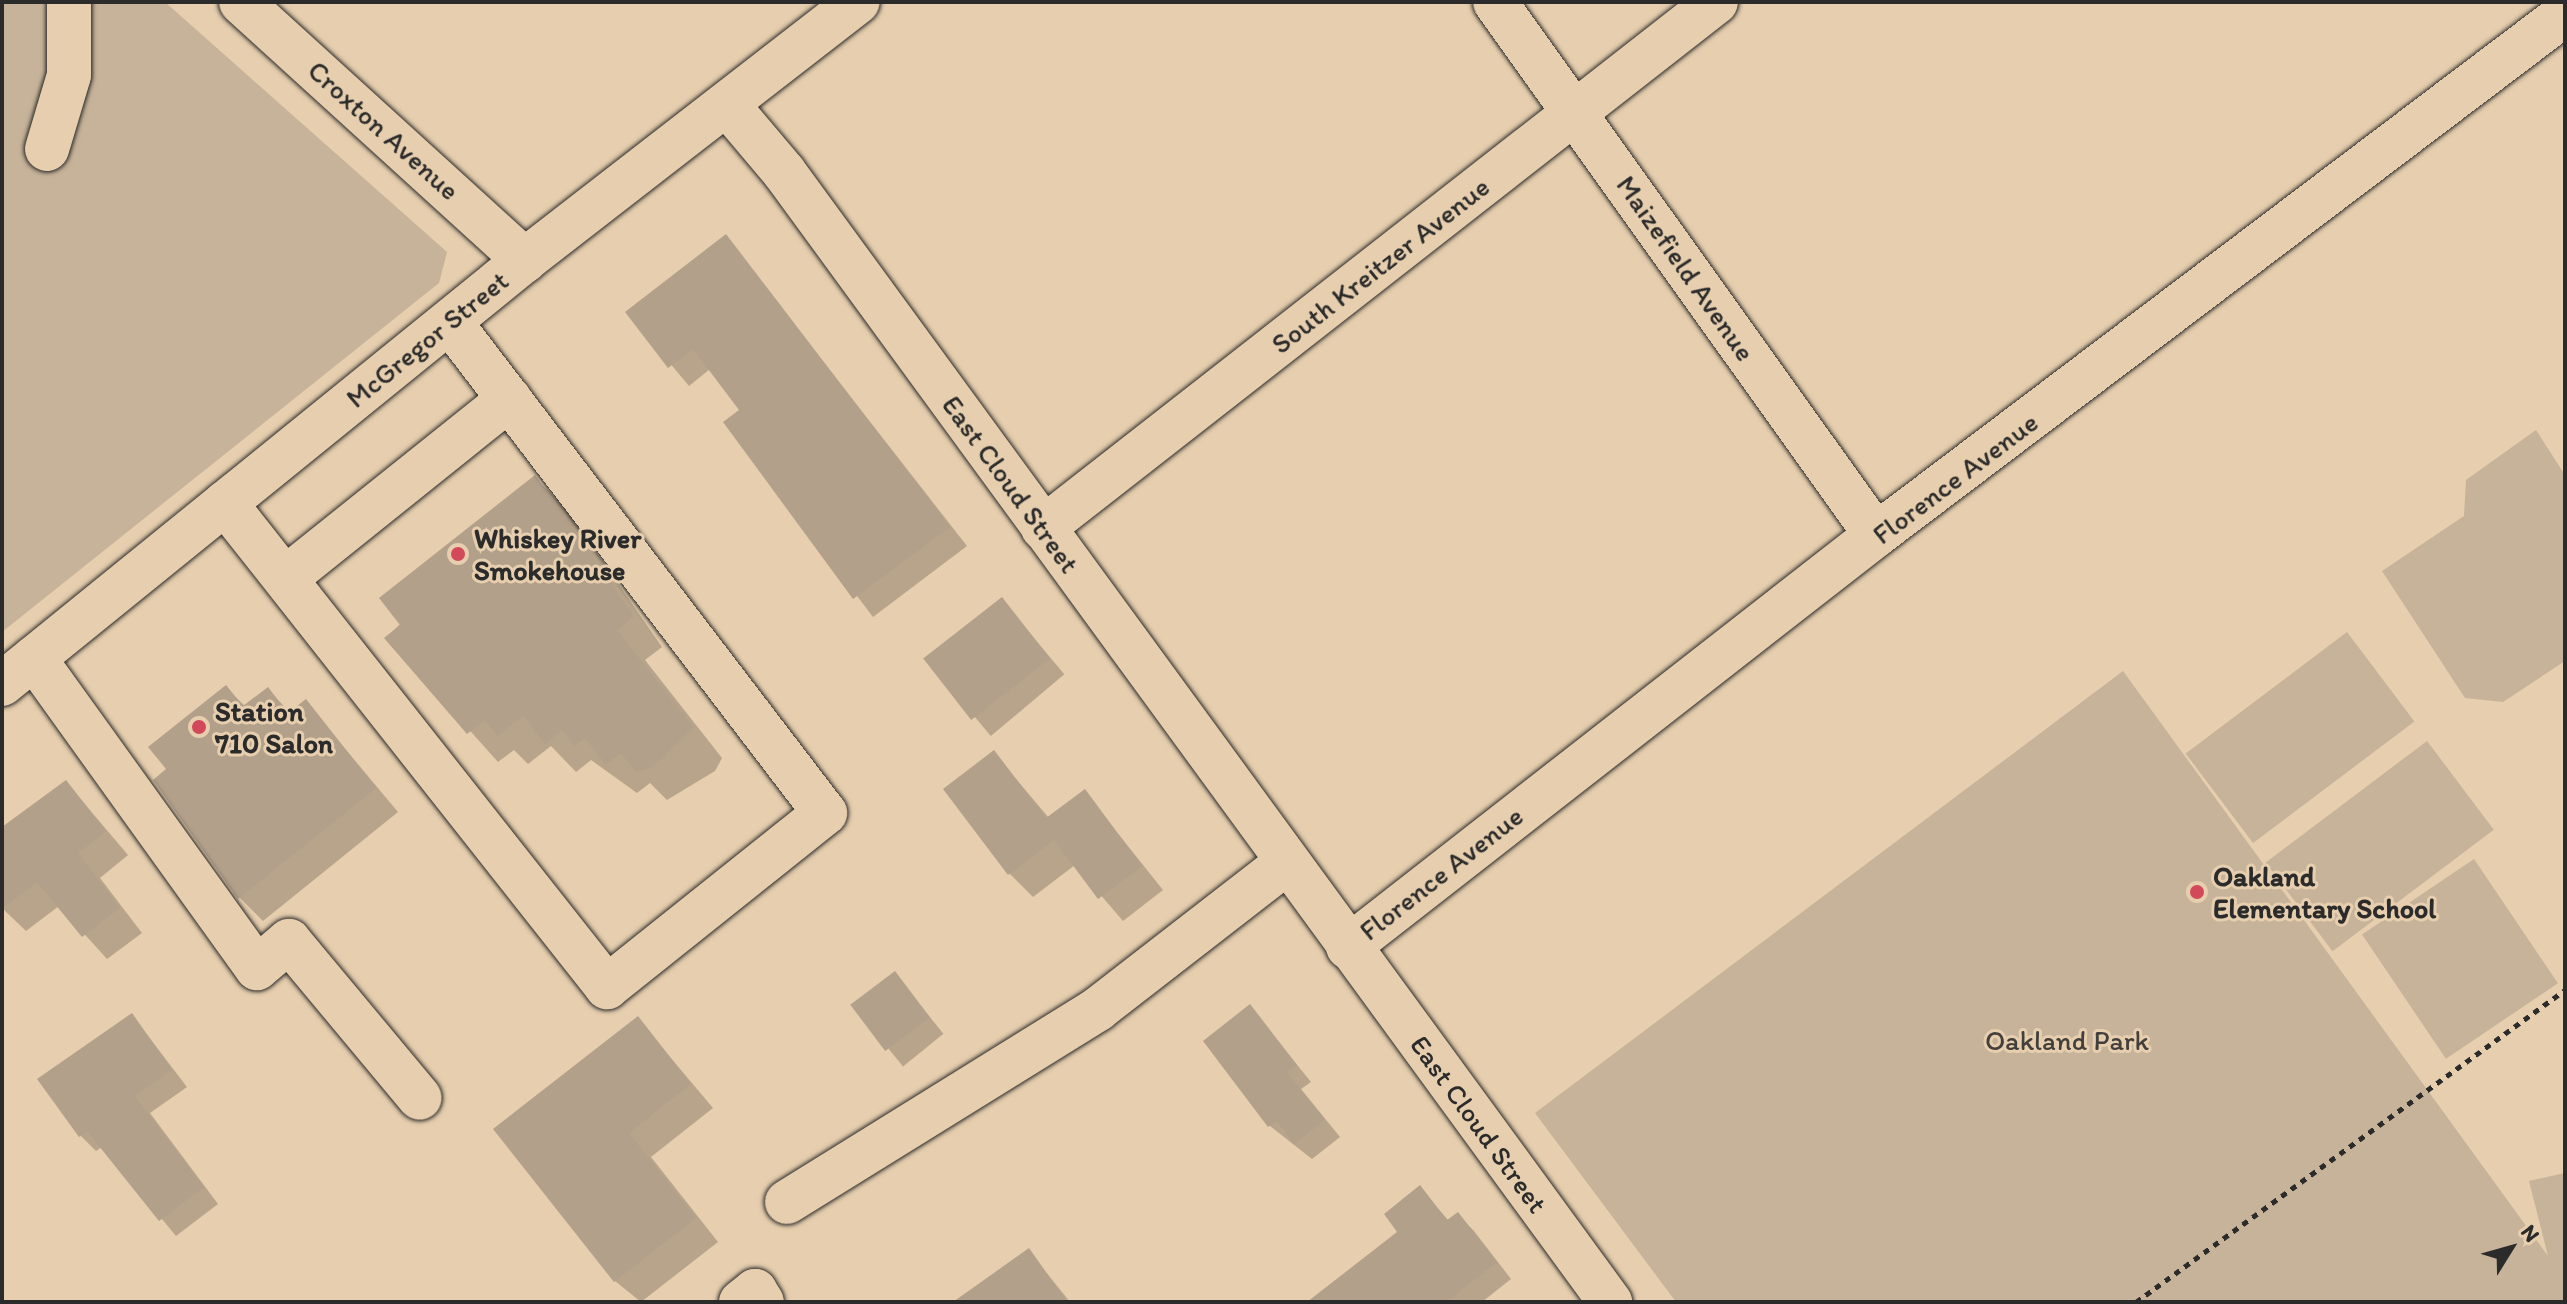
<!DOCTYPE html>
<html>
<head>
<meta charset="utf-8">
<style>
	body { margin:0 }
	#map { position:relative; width:2567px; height:1304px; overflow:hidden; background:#e6ceae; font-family:Itim,sans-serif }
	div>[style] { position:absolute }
	.green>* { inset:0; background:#c7b399; transform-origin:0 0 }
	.shadow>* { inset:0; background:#0003; transform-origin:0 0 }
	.building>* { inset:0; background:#b2a08a; transform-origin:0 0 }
	.path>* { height:5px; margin-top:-2.5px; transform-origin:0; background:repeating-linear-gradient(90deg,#2b2b2b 0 6px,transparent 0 12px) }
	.roads { filter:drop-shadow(0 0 2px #2b2b2b) drop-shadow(0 0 2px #2b2b2b) }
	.minor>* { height:44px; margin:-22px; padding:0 22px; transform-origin:22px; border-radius:22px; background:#e6ceae }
	.dots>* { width:22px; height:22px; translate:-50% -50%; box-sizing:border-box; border:4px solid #e6ceae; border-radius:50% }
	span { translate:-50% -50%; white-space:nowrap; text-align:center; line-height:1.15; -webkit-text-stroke:6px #e6ceae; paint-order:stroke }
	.street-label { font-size:28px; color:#2b2b2b }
	.poi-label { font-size:28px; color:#2b2b2b; font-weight:700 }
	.left { translate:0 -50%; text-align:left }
	.park-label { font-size:28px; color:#423f3c }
	.frame { position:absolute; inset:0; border:4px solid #2b2b2b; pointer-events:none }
	.north { position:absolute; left:2471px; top:1208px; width:80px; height:80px; -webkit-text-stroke:6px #e6ceae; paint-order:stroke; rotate:53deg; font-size:22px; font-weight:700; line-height:32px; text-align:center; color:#2b2b2b }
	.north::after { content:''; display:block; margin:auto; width:28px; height:36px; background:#2b2b2b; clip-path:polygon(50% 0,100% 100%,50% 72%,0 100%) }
</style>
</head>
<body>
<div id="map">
	<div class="green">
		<i style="clip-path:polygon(2px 2px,165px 2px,447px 252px,439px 283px,2px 632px)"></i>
		<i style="clip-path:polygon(2536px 430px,2565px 475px,2565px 661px,2503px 702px,2465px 698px,2382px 571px,2464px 516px,2466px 480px)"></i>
		<i style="left:2347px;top:632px;width:112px;height:202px;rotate:53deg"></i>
		<i style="clip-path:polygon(2123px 671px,2548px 1256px,2529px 1181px,2565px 1173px,2565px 1302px,1676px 1302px,1535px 1113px)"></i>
		<i style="left:2427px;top:741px;width:111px;height:202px;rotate:53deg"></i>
		<i style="left:2474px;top:859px;width:150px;height:135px;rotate:56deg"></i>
	</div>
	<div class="shadow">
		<i style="clip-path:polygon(726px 237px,967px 546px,873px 617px,726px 423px,742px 411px,710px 369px,689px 386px,628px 313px)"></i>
		<i style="clip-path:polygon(535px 478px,565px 507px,662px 647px,645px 660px,722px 758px,715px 771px,667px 800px,650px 783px,637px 793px,591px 760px,576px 772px,551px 746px,528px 764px,514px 750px,498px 762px,387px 638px)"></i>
		<i style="left:1002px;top:600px;width:97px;height:96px;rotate:50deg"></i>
		<i style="clip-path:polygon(226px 688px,246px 707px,267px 689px,291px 713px,306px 702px,398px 812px,263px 921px,240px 898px,169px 770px)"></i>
		<i style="clip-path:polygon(994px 753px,1049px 818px,1084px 791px,1163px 890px,1123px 921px,1075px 865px,1033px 897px,1009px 873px)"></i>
		<i style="clip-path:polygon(66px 782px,128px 855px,100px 878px,142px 933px,107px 959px,59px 906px,26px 931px,2px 908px,2px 830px)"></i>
		<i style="left:895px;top:974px;width:77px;height:52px;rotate:51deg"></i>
		<i style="clip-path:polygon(1250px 1007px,1311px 1082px,1301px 1089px,1340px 1137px,1312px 1159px,1270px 1126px,1206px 1041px)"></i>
		<i style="clip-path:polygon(132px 1015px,187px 1087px,150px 1113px,218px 1204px,176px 1236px,102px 1147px,96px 1151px,80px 1135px)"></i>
		<i style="clip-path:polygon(638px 1019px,713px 1108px,651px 1157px,718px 1242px,641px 1302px,615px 1281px)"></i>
		<i style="clip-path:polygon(1420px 1188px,1449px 1221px,1458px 1215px,1474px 1231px,1511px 1279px,1482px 1302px,1347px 1302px,1400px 1232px)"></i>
		<i style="clip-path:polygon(1029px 1251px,1070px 1302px,980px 1302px)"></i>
	</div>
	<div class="building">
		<i style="clip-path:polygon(726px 234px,950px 527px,853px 599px,723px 422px,739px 410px,693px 349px,668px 368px,625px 312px)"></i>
		<i style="clip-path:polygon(535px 475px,634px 616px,617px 630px,694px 727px,651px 768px,636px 772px,621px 753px,606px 765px,585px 738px,574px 746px,562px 730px,545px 744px,523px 716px,497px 736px,485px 720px,467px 734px,384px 638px,400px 625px,379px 598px)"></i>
		<i style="left:1002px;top:597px;width:78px;height:100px;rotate:52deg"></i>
		<i style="clip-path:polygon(226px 685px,243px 706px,268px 687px,288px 713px,306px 699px,376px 788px,238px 899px,153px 780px,166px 769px,148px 747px)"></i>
		<i style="clip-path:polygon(994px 750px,1046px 818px,1085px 789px,1142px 866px,1098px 899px,1054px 840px,1008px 875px,943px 789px)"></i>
		<i style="clip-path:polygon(66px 780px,106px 831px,78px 853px,120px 908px,82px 937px,37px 882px,2px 909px,2px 827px)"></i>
		<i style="left:895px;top:971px;width:58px;height:56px;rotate:53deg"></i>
		<i style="clip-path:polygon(1250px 1004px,1297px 1065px,1287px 1072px,1325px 1120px,1294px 1144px,1277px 1121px,1268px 1127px,1203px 1041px)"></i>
		<i style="clip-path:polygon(132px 1013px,172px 1070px,135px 1096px,204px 1187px,159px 1221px,87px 1131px,79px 1137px,37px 1079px)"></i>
		<i style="clip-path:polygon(638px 1016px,691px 1084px,629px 1133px,696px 1218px,614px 1282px,493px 1129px)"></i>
		<i style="clip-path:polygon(1420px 1185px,1447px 1220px,1458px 1212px,1497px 1262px,1446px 1302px,1307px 1302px,1397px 1232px,1384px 1214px)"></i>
		<i style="clip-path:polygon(1029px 1248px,1067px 1302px,953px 1302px)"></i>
	</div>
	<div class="path">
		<i style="left:2136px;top:1302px;width:530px;rotate:-36.03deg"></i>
	</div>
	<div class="roads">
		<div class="minor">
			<i style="left:241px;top:2px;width:384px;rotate:42.3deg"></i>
			<i style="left:1495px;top:2px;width:655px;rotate:54.44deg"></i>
			<i style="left:730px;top:108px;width:84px;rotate:49.8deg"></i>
			<i style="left:784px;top:172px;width:1400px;rotate:53.83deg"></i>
			<i style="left:47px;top:149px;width:77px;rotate:-73.4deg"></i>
			<i style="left:69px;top:75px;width:73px;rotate:-90deg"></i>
			<i style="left:225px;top:503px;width:617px;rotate:51.72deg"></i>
			<i style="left:607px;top:987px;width:279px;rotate:-38.6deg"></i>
			<i style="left:825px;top:813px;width:618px;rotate:-127.37deg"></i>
			<i style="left:1043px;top:528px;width:854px;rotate:-38.01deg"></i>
			<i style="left:287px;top:577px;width:285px;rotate:-38.7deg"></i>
			<i style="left:34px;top:658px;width:382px;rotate:54.3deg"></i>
			<i style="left:257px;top:968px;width:42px;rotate:-40.2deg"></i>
			<i style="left:289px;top:941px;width:204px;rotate:50.2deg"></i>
			<i style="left:2px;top:684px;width:673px;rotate:-39.03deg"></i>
			<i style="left:525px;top:260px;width:421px;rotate:-37.8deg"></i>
			<i style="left:1348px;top:947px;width:670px;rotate:-37.97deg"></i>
			<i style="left:1876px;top:535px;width:864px;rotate:-37.1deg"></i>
			<i style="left:787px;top:1202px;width:366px;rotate:-31.8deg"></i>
			<i style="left:1098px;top:1009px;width:238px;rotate:-37.8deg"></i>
			<i style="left:741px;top:1302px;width:18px;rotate:-38deg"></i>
			<i style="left:755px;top:1291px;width:13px;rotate:58deg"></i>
		</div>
	</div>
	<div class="dots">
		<i style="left:458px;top:554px;background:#d1495b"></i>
		<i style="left:199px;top:727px;background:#d1495b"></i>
		<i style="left:2197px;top:892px;background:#d1495b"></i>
	</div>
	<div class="street-label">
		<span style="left:384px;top:130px;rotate:42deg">Croxton Avenue</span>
		<span style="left:1380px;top:265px;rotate:-38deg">South Kreitzer Avenue</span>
		<span style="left:1686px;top:268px;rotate:55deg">Maizefield Avenue</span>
		<span style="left:427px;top:339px;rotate:-39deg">McGregor Street</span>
		<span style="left:1955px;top:478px;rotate:-37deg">Florence Avenue</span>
		<span style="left:1011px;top:484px;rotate:54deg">East Cloud Street</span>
		<span style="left:1441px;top:873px;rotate:-38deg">Florence Avenue</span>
		<span style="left:1479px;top:1124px;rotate:54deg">East Cloud Street</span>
	</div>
	<div class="poi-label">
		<span class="left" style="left:474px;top:554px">Whiskey River<br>Smokehouse</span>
		<span class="left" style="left:215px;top:727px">Station<br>710 Salon</span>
		<span class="left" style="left:2213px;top:892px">Oakland<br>Elementary School</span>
	</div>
	<div class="park-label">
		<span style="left:2067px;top:1040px">Oakland Park</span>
	</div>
	<div class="frame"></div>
	<div class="north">N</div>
</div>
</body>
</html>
